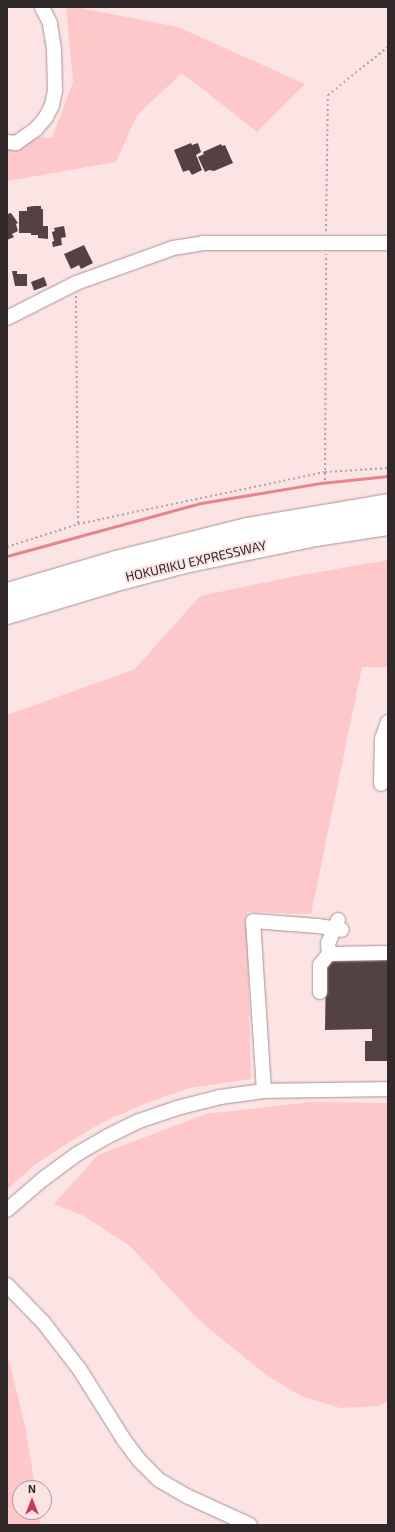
<!DOCTYPE html>
<html>
<head>
<meta charset="utf-8">
<style>
	body { margin:0 }
	#map { position:relative; width:395px; height:1532px; overflow:hidden; background:#fce4e5; font-family:"Exo 2",sans-serif }
	div>[style] { position:absolute }
	.green>* { inset:0; background:#fec8ca }
	.stream>* { height:3px; margin:-1.5px; padding:0 1.5px; transform-origin:1.5px; border-radius:1.5px; background:#e6848c }
	.building>* { inset:0; background:#544142; transform-origin:0 0 }
	.path>* { height:2px; margin-top:-1px; transform-origin:0; background:repeating-linear-gradient(90deg,#b4a1a2 0 2px,transparent 0 5px) }
	.roads { filter:drop-shadow(0 0 1px #a89293) drop-shadow(0 0 1px #a89293) }
	.minor>* { height:14px; margin:-7px; padding:0 7px; transform-origin:7px; border-radius:7px; background:#fff }
	.highway>* { height:21px; margin:-10.5px; padding:0 10.5px; transform-origin:10.5px; border-radius:10.5px; background:#fff }
	span { translate:-50% -50%; white-space:nowrap; text-align:center; line-height:1.15; -webkit-text-stroke:4px #fce4e5; paint-order:stroke }
	.street-label { font-size:13px; color:#312929 }
	.frame { position:absolute; inset:0; border:8px solid #312929; pointer-events:none }
	.north { position:absolute; left:12px; top:1480px; width:40px; height:40px; box-sizing:border-box; background:#fce4e5; border:1px solid #ab999a; border-radius:50%; rotate:0deg; font-size:11px; font-weight:700; line-height:16px; text-align:center; color:#312929 }
	.north::after { content:''; display:block; margin:auto; width:14px; height:18px; background:#cb3b54; clip-path:polygon(50% 0,100% 100%,50% 72%,0 100%) }
</style>
</head>
<body>
<div id="map">
	<div class="green">
		<i style="clip-path:polygon(66px 7px,75px 7px,178px 27px,305px 84px,257px 132px,182px 73px,137px 115px,116px 162px,7px 181px,7px 135px,52px 138px,73px 82px)"></i>
		<i style="clip-path:polygon(388px 560px,388px 667px,362px 667px,311px 914px,247px 912px,251px 1079px,190px 1088px,149px 1102px,103px 1122px,63px 1146px,32px 1167px,7px 1190px,7px 715px,135px 669px,200px 596px,296px 576px)"></i>
		<i style="clip-path:polygon(311px 1102px,388px 1103px,388px 1401px,379px 1406px,340px 1408px,301px 1396px,265px 1374px,201px 1322px,130px 1246px,84px 1216px,54px 1204px,98px 1155px,205px 1114px)"></i>
		<i style="clip-path:polygon(7px 1352px,26px 1430px,35px 1488px,20px 1488px,20px 1512px,39px 1512px,41px 1525px,7px 1525px)"></i>
	</div>
	<div class="stream">
		<i style="left:7px;top:556px;width:201px;rotate:-15.3deg"></i>
		<i style="left:201px;top:503px;width:122px;rotate:-9.5deg"></i>
		<i style="left:321px;top:483px;width:67px;rotate:-6deg"></i>
	</div>
	<div class="building">
		<i style="clip-path:polygon(191px 143px,192px 145px,198px 143px,201px 152px,196px 155px,202px 170px,192px 175px,189px 170px,183px 172px,174px 150px)"></i>
		<i style="clip-path:polygon(221px 144px,222px 146px,225px 145px,233px 163px,214px 171px,209px 170px,205px 172px,198px 157px,204px 154px,203px 152px)"></i>
		<i style="clip-path:polygon(34px 206px,41px 206px,41px 209px,43px 209px,43px 226px,48px 226px,48px 239px,38px 238px,38px 235px,31px 235px,31px 233px,19px 233px,19px 211px,27px 211px,27px 207px)"></i>
		<i style="clip-path:polygon(11px 213px,18px 223px,16px 224px,18px 231px,12px 234px,14px 237px,7px 240px,7px 214px)"></i>
		<i style="clip-path:polygon(64px 226px,66px 237px,61px 238px,62px 245px,53px 247px,52px 242px,54px 241px,52px 232px,55px 231px,54px 228px)"></i>
		<i style="clip-path:polygon(84px 245px,93px 263px,81px 269px,79px 265px,71px 269px,64px 254px)"></i>
		<i style="clip-path:polygon(12px 271px,17px 271px,17px 274px,27px 274px,27px 286px,15px 286px)"></i>
		<i style="left:44px;top:277px;width:9px;height:14px;rotate:69deg"></i>
		<i style="clip-path:polygon(335px 958px,388px 958px,388px 1061px,365px 1061px,365px 1041px,372px 1041px,372px 1029px,325px 1030px,326px 966px)"></i>
	</div>
	<div class="path">
		<i style="left:326px;top:231px;width:136px;rotate:-89.2deg"></i>
		<i style="left:328px;top:95px;width:77px;rotate:-38.7deg"></i>
		<i style="left:76px;top:296px;width:228px;rotate:89.5deg"></i>
		<i style="left:325px;top:480px;width:226px;rotate:-89.7deg"></i>
		<i style="left:7px;top:547px;width:75px;rotate:-17.9deg"></i>
		<i style="left:78px;top:524px;width:252px;rotate:-11.9deg"></i>
		<i style="left:325px;top:472px;width:63px;rotate:-3.6deg"></i>
	</div>
	<div class="roads">
		<div class="minor">
			<i style="left:7px;top:142px;width:9px;rotate:6deg"></i>
			<i style="left:16px;top:143px;width:24px;rotate:-35deg"></i>
			<i style="left:36px;top:129px;width:16px;rotate:-50deg"></i>
			<i style="left:46px;top:117px;width:13px;rotate:-63deg"></i>
			<i style="left:52px;top:105px;width:14px;rotate:-78deg"></i>
			<i style="left:55px;top:91px;width:42px;rotate:-91.4deg"></i>
			<i style="left:54px;top:49px;width:26px;rotate:-99deg"></i>
			<i style="left:50px;top:23px;width:18px;rotate:-117deg"></i>
			<i style="left:7px;top:318px;width:77px;rotate:-26.9deg"></i>
			<i style="left:76px;top:283px;width:103px;rotate:-19.8deg"></i>
			<i style="left:173px;top:248px;width:30px;rotate:-9deg"></i>
			<i style="left:203px;top:243px;width:185px"></i>
			<i style="left:381px;top:784px;width:45px;rotate:-88.7deg"></i>
			<i style="left:382px;top:739px;width:18px;rotate:-71deg"></i>
			<i style="left:338px;top:920px;width:25px;rotate:113deg"></i>
			<i style="left:328px;top:943px;width:11px;rotate:85deg"></i>
			<i style="left:329px;top:954px;width:59px;rotate:-1deg"></i>
			<i style="left:320px;top:992px;width:27px;rotate:-90deg"></i>
			<i style="left:320px;top:965px;width:14px;rotate:-51deg"></i>
			<i style="left:264px;top:1091px;width:170px;rotate:-93.7deg"></i>
			<i style="left:253px;top:921px;width:65px;rotate:4.4deg"></i>
			<i style="left:318px;top:926px;width:24px;rotate:9deg"></i>
			<i style="left:7px;top:1210px;width:48px;rotate:-40.7deg"></i>
			<i style="left:43px;top:1179px;width:42px;rotate:-36.3deg"></i>
			<i style="left:77px;top:1154px;width:36px;rotate:-30deg"></i>
			<i style="left:108px;top:1136px;width:34px;rotate:-26deg"></i>
			<i style="left:139px;top:1121px;width:40px;rotate:-18.9deg"></i>
			<i style="left:177px;top:1108px;width:44px;rotate:-14.3deg"></i>
			<i style="left:220px;top:1097px;width:44px;rotate:-7.8deg"></i>
			<i style="left:264px;top:1091px;width:124px;rotate:-0.9deg"></i>
			<i style="left:7px;top:1285px;width:52px;rotate:45.8deg"></i>
			<i style="left:43px;top:1322px;width:61px;rotate:52.4deg"></i>
			<i style="left:80px;top:1370px;width:83px;rotate:57.8deg"></i>
			<i style="left:124px;top:1440px;width:26px;rotate:53deg"></i>
			<i style="left:140px;top:1461px;width:27px;rotate:45deg"></i>
			<i style="left:159px;top:1480px;width:34px;rotate:30deg"></i>
			<i style="left:189px;top:1497px;width:67px;rotate:24.7deg"></i>
		</div>
		<div class="highway">
			<i style="left:7px;top:593px;width:114px;rotate:-16.4deg"></i>
			<i style="left:116px;top:561px;width:134px;rotate:-14.2deg"></i>
			<i style="left:246px;top:528px;width:144px;rotate:-9.6deg"></i>
			<i style="left:7px;top:613px;width:121px;rotate:-16.8deg"></i>
			<i style="left:123px;top:578px;width:63px;rotate:-14.7deg"></i>
			<i style="left:184px;top:562px;width:134px;rotate:-11.6deg"></i>
			<i style="left:315px;top:535px;width:74px;rotate:-8.6deg"></i>
		</div>
	</div>
	<div class="street-label">
		<span style="left:196px;top:561px;rotate:-13deg">HOKURIKU EXPRESSWAY</span>
	</div>
	<div class="frame"></div>
	<div class="north">N</div>
</div>
</body>
</html>
